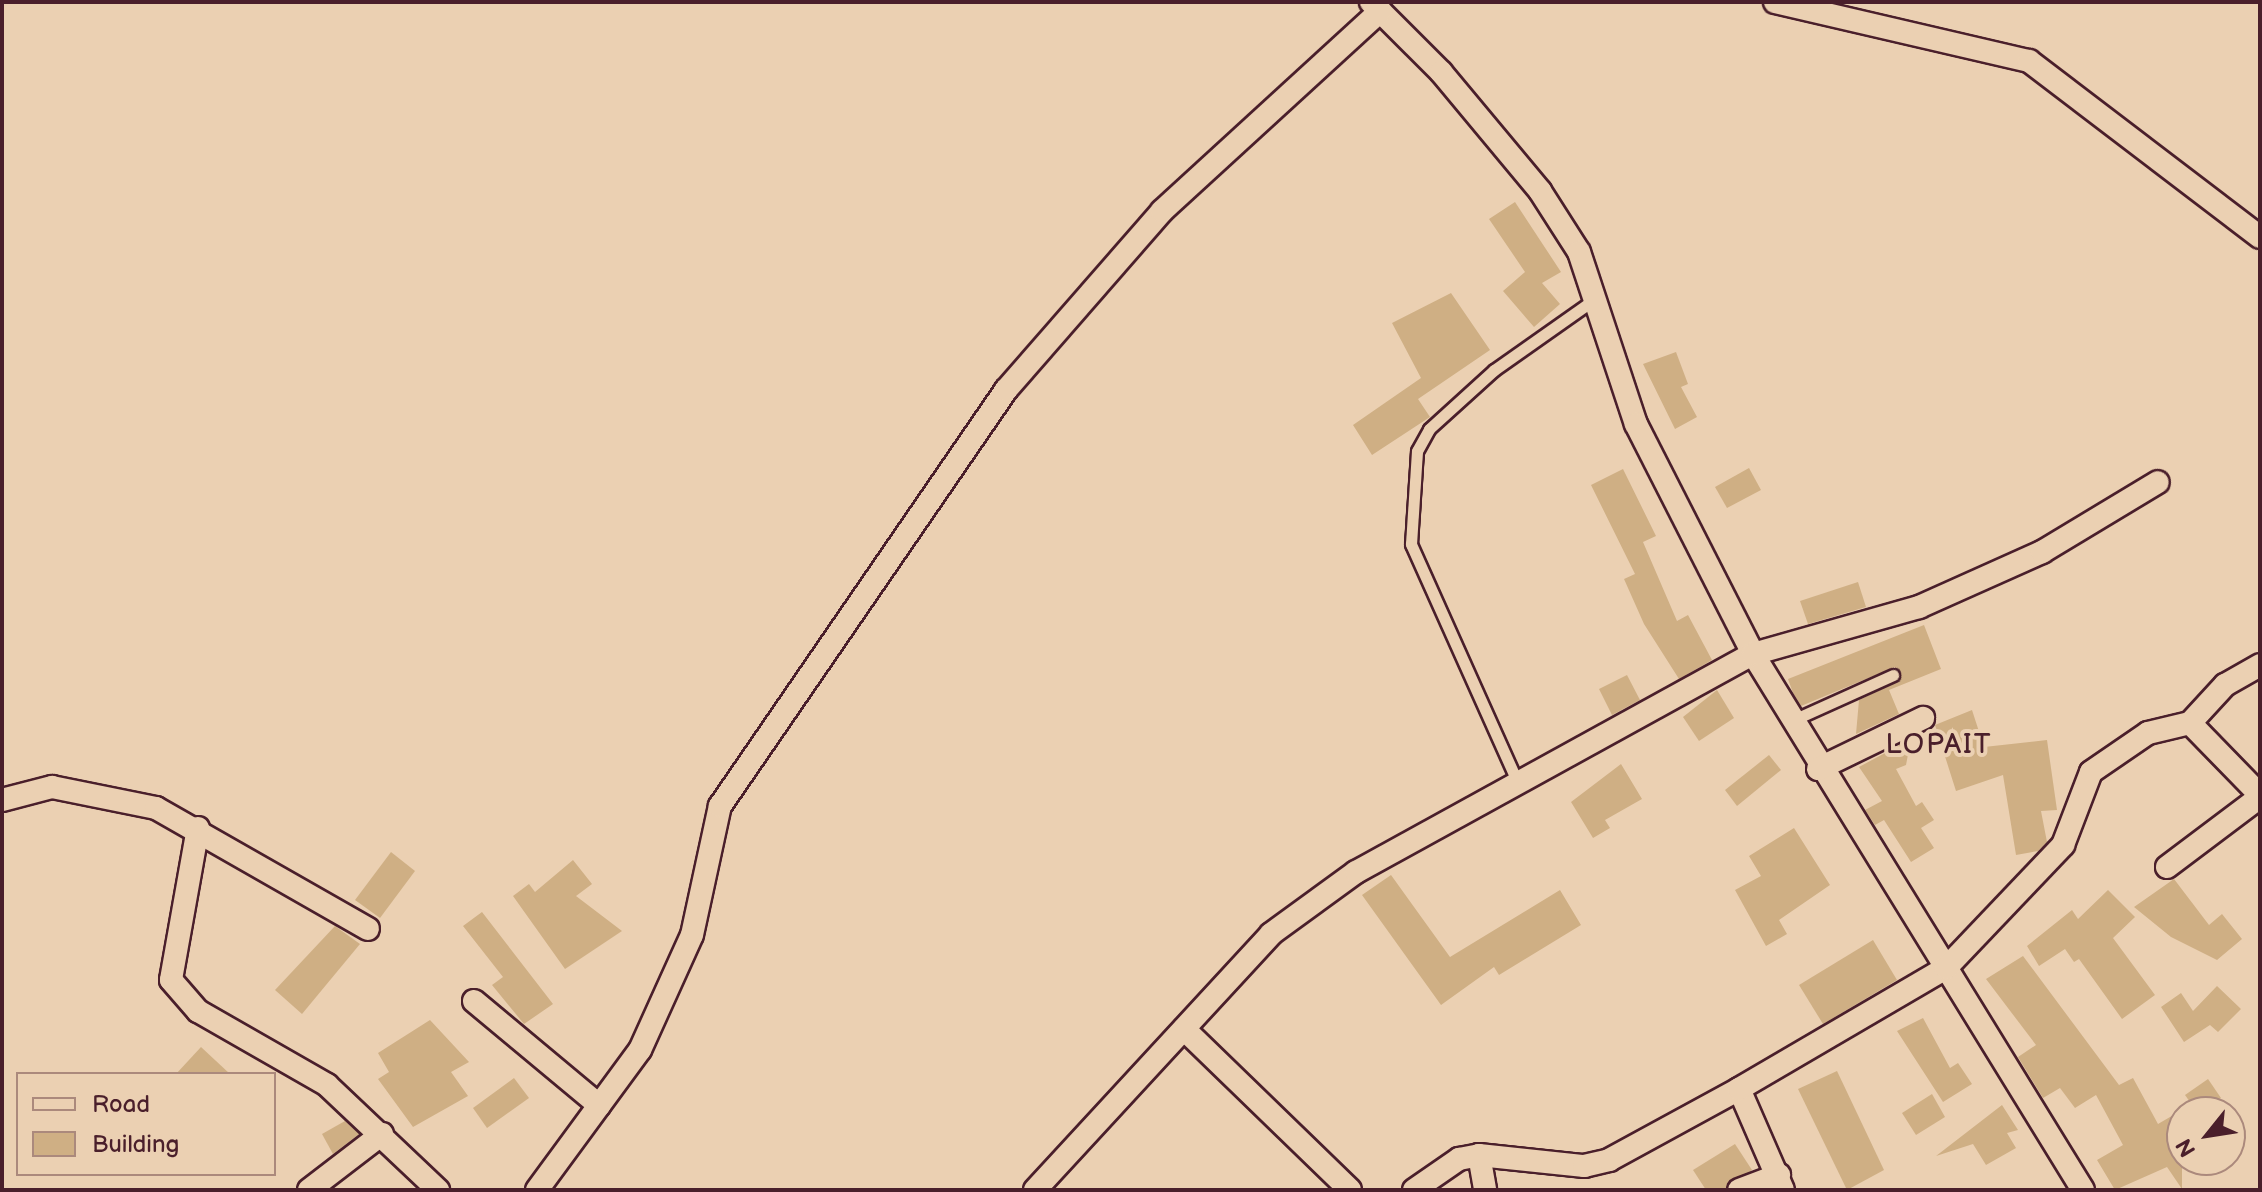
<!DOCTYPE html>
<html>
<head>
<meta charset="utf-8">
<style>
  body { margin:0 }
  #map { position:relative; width:2262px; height:1192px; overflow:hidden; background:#ebd0b2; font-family:"Balsamiq Sans",sans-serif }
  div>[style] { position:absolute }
  .building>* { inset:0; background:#cfaf84 }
  .roads { filter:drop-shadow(2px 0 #4a1f2b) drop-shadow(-2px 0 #4a1f2b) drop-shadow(0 2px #4a1f2b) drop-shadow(0 -2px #4a1f2b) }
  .lane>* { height:11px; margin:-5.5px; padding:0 5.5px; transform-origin:5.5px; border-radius:5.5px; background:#ebd0b2 }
  .street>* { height:22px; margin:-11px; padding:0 11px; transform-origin:11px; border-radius:11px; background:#ebd0b2 }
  span { translate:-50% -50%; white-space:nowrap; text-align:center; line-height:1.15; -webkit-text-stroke:8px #ebd0b2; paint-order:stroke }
  .quarter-label { font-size:28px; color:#4a1f2b; letter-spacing:2px }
  .frame { position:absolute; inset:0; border:4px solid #4a1f2b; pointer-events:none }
  .legend { position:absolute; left:16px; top:1072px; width:260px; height:104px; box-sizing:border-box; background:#ebd0b2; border:2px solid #ab897c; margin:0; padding:10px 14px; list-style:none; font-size:24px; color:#4a1f2b }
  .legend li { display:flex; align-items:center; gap:16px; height:40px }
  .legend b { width:40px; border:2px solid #ab897c }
  .north { position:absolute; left:2166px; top:1096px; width:80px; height:80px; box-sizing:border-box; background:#ebd0b2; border:2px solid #ab897c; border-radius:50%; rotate:240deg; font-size:22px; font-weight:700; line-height:32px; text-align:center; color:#4a1f2b }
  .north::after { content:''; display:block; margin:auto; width:28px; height:36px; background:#4a1f2b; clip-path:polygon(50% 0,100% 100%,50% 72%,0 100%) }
</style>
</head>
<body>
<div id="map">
  <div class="building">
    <i style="clip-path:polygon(1515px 202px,1561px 272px,1542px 283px,1560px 304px,1534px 327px,1503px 291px,1525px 272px,1489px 219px)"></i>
    <i style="clip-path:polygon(1451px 293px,1490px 350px,1418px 399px,1430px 417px,1372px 455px,1353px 425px,1421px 378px,1392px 323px)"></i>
    <i style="clip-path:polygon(1676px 352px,1688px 384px,1681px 387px,1697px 417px,1675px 429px,1643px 364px)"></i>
    <i style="clip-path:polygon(1749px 468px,1761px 490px,1727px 508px,1715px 487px)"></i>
    <i style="clip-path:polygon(1623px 469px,1656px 536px,1643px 542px,1677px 621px,1688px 615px,1712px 660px,1679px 679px,1644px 624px,1624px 579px,1635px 574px,1591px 485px)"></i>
    <i style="clip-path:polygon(1858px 582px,1866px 607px,1808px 624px,1800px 601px)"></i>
    <i style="clip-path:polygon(1924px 625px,1941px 669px,1889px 690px,1899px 714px,1856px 734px,1859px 700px,1899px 681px,1895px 667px,1801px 706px,1793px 693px,1788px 679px)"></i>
    <i style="clip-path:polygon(1627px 675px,1640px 700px,1612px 715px,1599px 689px)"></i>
    <i style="clip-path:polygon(1717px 690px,1734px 718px,1699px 741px,1683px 717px)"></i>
    <i style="clip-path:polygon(1972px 710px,1984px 747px,2047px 740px,2057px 810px,2041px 811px,2047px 842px,2038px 851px,2016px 855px,2003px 775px,1956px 791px,1935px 725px)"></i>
    <i style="clip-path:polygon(1911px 739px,1906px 765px,1896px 769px,1916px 806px,1922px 802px,1934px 820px,1921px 828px,1934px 848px,1911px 862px,1884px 820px,1875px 825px,1865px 810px,1882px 801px,1859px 767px)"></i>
    <i style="clip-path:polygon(1769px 755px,1781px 770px,1737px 806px,1725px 790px)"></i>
    <i style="clip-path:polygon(1621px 764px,1642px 799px,1605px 820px,1610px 828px,1593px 838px,1571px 802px)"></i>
    <i style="clip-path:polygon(1794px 828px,1830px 885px,1779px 920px,1787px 934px,1766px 946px,1735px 890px,1761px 876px,1749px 856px)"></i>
    <i style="clip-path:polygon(391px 852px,415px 871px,380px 918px,355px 900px)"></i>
    <i style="clip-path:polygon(573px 860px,592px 884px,576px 896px,622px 931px,565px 969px,513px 896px,529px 884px,535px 892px)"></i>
    <i style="clip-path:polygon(1391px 875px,1450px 957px,1560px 890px,1581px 925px,1499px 975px,1494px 967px,1441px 1005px,1362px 895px)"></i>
    <i style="clip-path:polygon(2174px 879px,2209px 925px,2222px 914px,2242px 939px,2217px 960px,2171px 937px,2134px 907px)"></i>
    <i style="clip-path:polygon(2108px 890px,2135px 917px,2113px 938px,2155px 995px,2122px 1019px,2079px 959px,2074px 962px,2065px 949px,2039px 966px,2027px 946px,2072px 910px,2078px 919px)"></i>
    <i style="clip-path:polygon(482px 912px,553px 1004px,524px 1024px,492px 985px,503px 977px,463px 926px)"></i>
    <i style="clip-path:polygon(335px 926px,360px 944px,302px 1014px,275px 990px)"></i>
    <i style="clip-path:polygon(1873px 940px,1897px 980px,1823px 1024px,1799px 985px)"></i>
    <i style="clip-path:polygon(2023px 956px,2119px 1085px,2133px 1078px,2158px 1124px,2182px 1110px,2182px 1189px,2167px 1167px,2115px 1190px,2097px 1160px,2123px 1145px,2096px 1095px,2075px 1108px,2060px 1088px,2043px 1098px,2018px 1057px,2036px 1045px,1986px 979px)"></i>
    <i style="clip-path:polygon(2217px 986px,2241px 1009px,2218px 1032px,2210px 1025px,2184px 1042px,2161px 1007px,2181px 993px,2193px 1011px)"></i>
    <i style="clip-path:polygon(1923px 1018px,1950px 1068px,1958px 1063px,1972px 1084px,1943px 1102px,1897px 1031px)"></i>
    <i style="clip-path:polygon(430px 1020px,469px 1062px,451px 1072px,468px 1096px,413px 1127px,378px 1079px,389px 1072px,378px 1053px)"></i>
    <i style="clip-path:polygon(201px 1047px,230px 1074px,176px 1074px)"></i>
    <i style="clip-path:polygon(1837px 1071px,1884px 1170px,1847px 1190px,1798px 1089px)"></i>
    <i style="clip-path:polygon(514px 1078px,529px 1098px,487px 1128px,473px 1108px)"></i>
    <i style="clip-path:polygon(2208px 1079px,2221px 1098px,2197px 1112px,2185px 1095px)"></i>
    <i style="clip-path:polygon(1932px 1094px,1945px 1117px,1916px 1135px,1902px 1113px)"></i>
    <i style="clip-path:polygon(2002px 1105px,2018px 1130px,2007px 1133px,2016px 1148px,1986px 1165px,1973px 1144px,1936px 1156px)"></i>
    <i style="clip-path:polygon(345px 1121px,359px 1134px,333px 1154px,322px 1134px)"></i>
    <i style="clip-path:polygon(1735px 1144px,1752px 1170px,1725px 1190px,1706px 1190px,1693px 1170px)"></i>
  </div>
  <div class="roads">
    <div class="lane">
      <i style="left:1791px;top:721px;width:112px;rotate:-24.3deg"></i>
      <i style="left:1517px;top:781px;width:260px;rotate:-114.1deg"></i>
      <i style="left:1411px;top:544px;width:93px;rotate:-86.3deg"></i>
      <i style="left:1417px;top:451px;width:25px;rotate:-61deg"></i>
      <i style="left:1429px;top:429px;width:88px;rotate:-42.2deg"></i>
      <i style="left:1494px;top:370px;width:123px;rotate:-35.1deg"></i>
    </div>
    <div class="street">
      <i style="left:1371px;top:2px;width:99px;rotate:45deg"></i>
      <i style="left:1441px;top:72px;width:155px;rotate:50.2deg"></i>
      <i style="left:1540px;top:191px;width:72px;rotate:57.4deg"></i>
      <i style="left:1579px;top:252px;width:181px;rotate:71.7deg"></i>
      <i style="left:1636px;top:424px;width:258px;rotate:63deg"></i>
      <i style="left:1753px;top:654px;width:629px;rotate:58.38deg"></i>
      <i style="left:1775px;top:2px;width:261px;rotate:13.1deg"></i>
      <i style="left:2029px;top:61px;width:290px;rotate:37.3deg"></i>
      <i style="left:2190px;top:723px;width:52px;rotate:-47.4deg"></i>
      <i style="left:2225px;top:685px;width:40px;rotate:-29.7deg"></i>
      <i style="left:1818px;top:769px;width:117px;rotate:-25.9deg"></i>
      <i style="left:2px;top:800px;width:52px;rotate:-14.6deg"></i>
      <i style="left:52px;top:787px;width:106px;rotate:11.4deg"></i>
      <i style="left:156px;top:808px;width:244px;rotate:29.7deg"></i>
      <i style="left:198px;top:828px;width:154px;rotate:100.1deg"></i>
      <i style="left:171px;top:980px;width:41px;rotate:48.9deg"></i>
      <i style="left:198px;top:1011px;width:149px;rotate:29.8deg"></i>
      <i style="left:327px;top:1085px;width:153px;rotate:43.4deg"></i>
      <i style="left:2167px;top:867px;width:116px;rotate:-37deg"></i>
      <i style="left:474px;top:1001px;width:163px;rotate:39.8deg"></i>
      <i style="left:1184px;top:1029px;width:231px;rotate:44.1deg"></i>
      <i style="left:1479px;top:1155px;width:36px;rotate:80deg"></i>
      <i style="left:309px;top:1190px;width:92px;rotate:-37.5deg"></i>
      <i style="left:537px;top:1190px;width:174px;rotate:-53.7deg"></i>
      <i style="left:640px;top:1050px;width:126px;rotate:-65.7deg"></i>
      <i style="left:692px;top:935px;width:132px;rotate:-77.8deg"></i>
      <i style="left:720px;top:806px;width:505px;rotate:-55.49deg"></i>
      <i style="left:1006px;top:390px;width:237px;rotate:-48.9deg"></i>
      <i style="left:1162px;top:211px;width:296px;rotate:-42.5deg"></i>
      <i style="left:1035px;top:1190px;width:348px;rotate:-47.3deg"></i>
      <i style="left:1271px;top:934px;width:105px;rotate:-36.1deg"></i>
      <i style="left:1356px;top:872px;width:453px;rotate:-28.8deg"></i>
      <i style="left:1753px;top:654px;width:173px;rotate:-15.8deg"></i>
      <i style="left:1919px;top:607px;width:135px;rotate:-24.1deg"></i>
      <i style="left:2042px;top:552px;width:135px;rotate:-31.1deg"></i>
      <i style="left:1414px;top:1190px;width:55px;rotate:-34.6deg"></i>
      <i style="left:1459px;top:1159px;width:20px;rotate:-11deg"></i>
      <i style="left:1479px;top:1155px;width:106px;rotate:6deg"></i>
      <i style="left:1584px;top:1166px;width:26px;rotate:-13deg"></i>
      <i style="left:1609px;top:1160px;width:148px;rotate:-28.6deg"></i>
      <i style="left:1739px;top:1190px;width:43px;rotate:-20.6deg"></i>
      <i style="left:1783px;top:1190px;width:110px;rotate:-113.5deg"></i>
      <i style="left:1739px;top:1089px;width:240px;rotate:-30.3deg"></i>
      <i style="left:1946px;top:968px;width:170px;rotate:-46.4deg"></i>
      <i style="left:2063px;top:845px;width:78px;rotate:-69deg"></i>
      <i style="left:2091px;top:772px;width:69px;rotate:-34.4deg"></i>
      <i style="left:2148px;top:733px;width:43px;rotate:-13.4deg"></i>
      <i style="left:2190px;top:723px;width:100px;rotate:45.8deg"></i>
    </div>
  </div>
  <div class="quarter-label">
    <span style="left:1939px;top:745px">LOPAIT</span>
  </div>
  <div class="frame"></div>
  <ul class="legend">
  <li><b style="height:10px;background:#ebd0b2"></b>Road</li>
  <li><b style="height:22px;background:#cfaf84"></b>Building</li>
  </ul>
  <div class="north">N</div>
</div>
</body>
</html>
